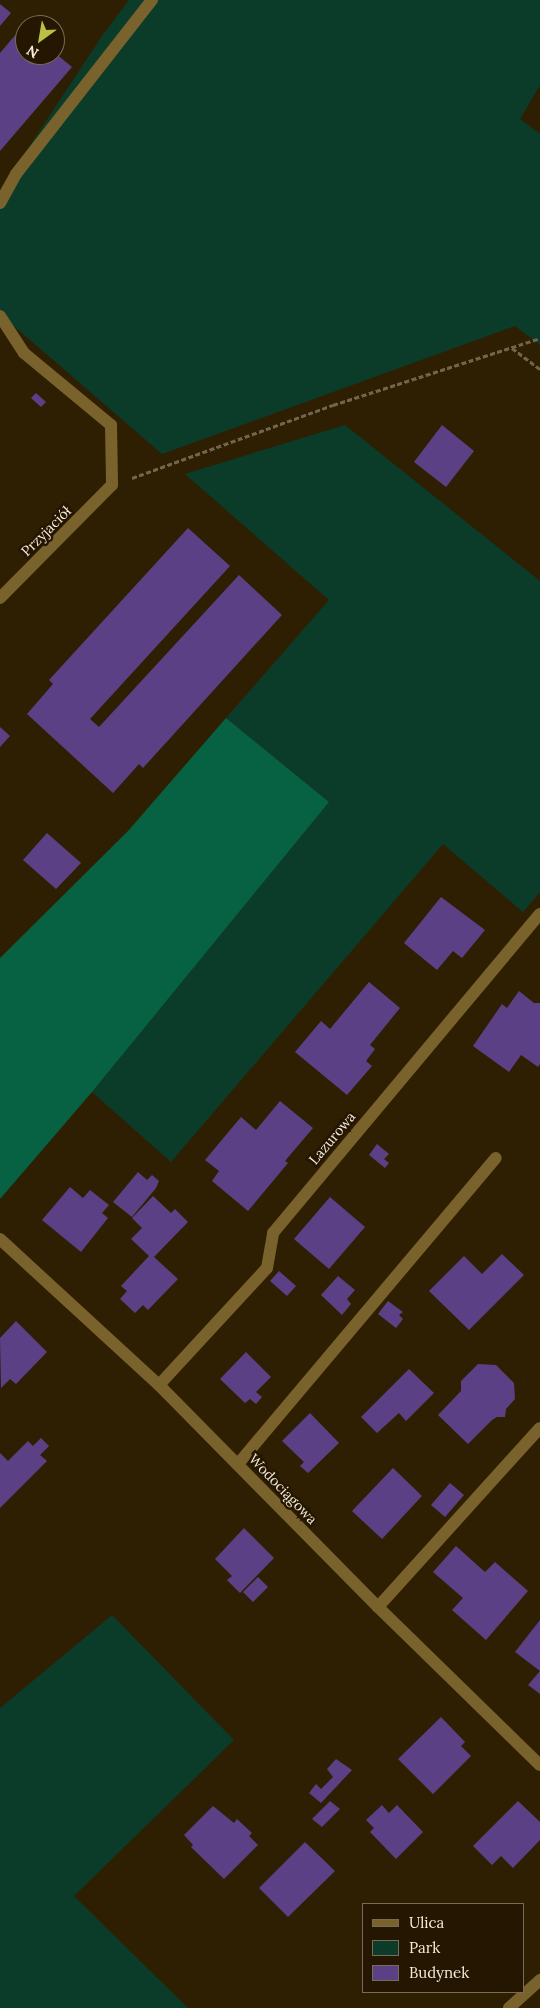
<!DOCTYPE html>
<html>
<head>
<meta charset="utf-8">
<style>
  body { margin:0 }
  #map { position:relative; width:540px; height:2008px; overflow:hidden; background:#2e1f02; font-family:Lora,serif }
  div>[style] { position:absolute }
  .green>* { inset:0; background:#0b3c2a }
  .forest>* { inset:0; background:#076244 }
  .building>* { inset:0; background:#5c4086 }
  .path>* { height:3px; margin-top:-1.5px; transform-origin:0; background:repeating-linear-gradient(90deg,#72654c 0 5px,transparent 0 7.5px) }
  .service>* { height:12px; margin:-6px; padding:0 6px; transform-origin:6px; border-radius:6px; background:#7a622c }
  .minor>* { height:12px; margin:-6px; padding:0 6px; transform-origin:6px; border-radius:6px; background:#7a622c }
  span { translate:-50% -50%; white-space:nowrap; text-align:center; line-height:1.15; -webkit-text-stroke:5px #241600; paint-order:stroke }
  .street-label { font-size:14px; color:#f6ecdb }
  .legend { position:absolute; left:362px; top:1903px; width:162px; height:90px; box-sizing:border-box; background:#241600; border:1px solid #786c58; margin:0; padding:6px 9px; list-style:none; font-size:15px; color:#f6ecdb }
  .legend li { display:flex; align-items:center; gap:10px; height:25px }
  .legend b { width:25px; border:1px solid #786c58 }
  .north { position:absolute; left:15px; top:15px; width:50px; height:50px; box-sizing:border-box; background:#241600; border:1px solid #786c58; border-radius:50%; rotate:212deg; font-size:14px; font-weight:700; line-height:20px; text-align:center; color:#f6ecdb }
  .north::after { content:''; display:block; margin:auto; width:18px; height:22px; background:#bac045; clip-path:polygon(50% 0,100% 100%,50% 72%,0 100%) }
</style>
</head>
<body>
<div id="map">
  <div class="green">
    <i style="clip-path:polygon(129px 0,540px 0,540px 85px,520px 119px,540px 134px,540px 345px,515px 326px,162px 454px,0 314px,0 191px,102px 36px)"></i>
    <i style="clip-path:polygon(345px 425px,540px 581px,540px 892px,523px 912px,443px 844px,171px 1162px,92px 1092px,329px 802px,226px 718px,329px 600px,185px 474px)"></i>
    <i style="clip-path:polygon(112px 1615px,234px 1740px,74px 1896px,188px 2008px,0 2008px,0 1708px)"></i>
  </div>
  <div class="forest">
    <i style="clip-path:polygon(226px 718px,329px 802px,92px 1092px,0 1199px,0 958px,128px 831px)"></i>
  </div>
  <div class="building">
    <i style="clip-path:polygon(0 4px,11px 13px,0 26px)"></i>
    <i style="clip-path:polygon(23px 26px,25px 27px,25px 55px,55px 55px,55px 53px,72px 67px,0 151px,0 53px)"></i>
    <i style="clip-path:polygon(36px 393px,46px 402px,41px 407px,31px 398px)"></i>
    <i style="clip-path:polygon(442px 425px,474px 451px,446px 487px,414px 462px)"></i>
    <i style="clip-path:polygon(188px 528px,230px 566px,90px 719px,99px 727px,239px 575px,282px 615px,143px 768px,139px 764px,113px 793px,27px 714px,53px 684px,49px 680px)"></i>
    <i style="clip-path:polygon(0 727px,10px 736px,0 747px)"></i>
    <i style="clip-path:polygon(47px 833px,81px 863px,56px 889px,23px 860px)"></i>
    <i style="clip-path:polygon(441px 897px,485px 930px,462px 958px,453px 951px,437px 970px,404px 943px)"></i>
    <i style="clip-path:polygon(369px 982px,400px 1008px,370px 1045px,375px 1049px,366px 1061px,372px 1066px,347px 1095px,295px 1052px,321px 1021px,330px 1029px)"></i>
    <i style="clip-path:polygon(519px 991px,534px 1003px,540px 1003px,540px 1064px,538px 1067px,521px 1055px,509px 1072px,473px 1046px,502px 1004px,507px 1008px)"></i>
    <i style="clip-path:polygon(280px 1101px,313px 1128px,285px 1161px,288px 1163px,248px 1211px,212px 1181px,219px 1171px,205px 1160px,241px 1117px,256px 1130px)"></i>
    <i style="clip-path:polygon(377px 1144px,389px 1154px,384px 1159px,389px 1163px,385px 1168px,369px 1155px)"></i>
    <i style="clip-path:polygon(138px 1172px,147px 1180px,152px 1175px,159px 1181px,156px 1188px,132px 1217px,113px 1202px)"></i>
    <i style="clip-path:polygon(70px 1187px,83px 1198px,90px 1190px,109px 1205px,102px 1213px,108px 1218px,81px 1252px,42px 1220px)"></i>
    <i style="clip-path:polygon(153px 1196px,171px 1213px,175px 1209px,188px 1222px,154px 1257px,178px 1279px,148px 1310px,143px 1305px,135px 1313px,120px 1299px,127px 1291px,121px 1286px,149px 1256px,131px 1239px,142px 1228px,132px 1218px)"></i>
    <i style="clip-path:polygon(330px 1197px,365px 1227px,329px 1269px,294px 1239px)"></i>
    <i style="clip-path:polygon(502px 1254px,524px 1275px,469px 1330px,429px 1291px,464px 1256px,482px 1274px)"></i>
    <i style="clip-path:polygon(279px 1271px,296px 1286px,287px 1296px,270px 1281px)"></i>
    <i style="clip-path:polygon(338px 1276px,355px 1290px,347px 1299px,351px 1304px,342px 1315px,321px 1295px)"></i>
    <i style="clip-path:polygon(388px 1301px,403px 1312px,399px 1315px,403px 1319px,396px 1328px,378px 1314px)"></i>
    <i style="clip-path:polygon(16px 1321px,47px 1352px,16px 1384px,10px 1379px,1px 1388px,0 1338px)"></i>
    <i style="clip-path:polygon(246px 1352px,271px 1377px,256px 1392px,262px 1397px,256px 1404px,250px 1399px,245px 1403px,220px 1379px)"></i>
    <i style="clip-path:polygon(478px 1364px,496px 1365px,514px 1383px,515px 1399px,506px 1409px,505px 1417px,497px 1417px,492px 1420px,468px 1444px,438px 1415px,461px 1391px,461px 1381px)"></i>
    <i style="clip-path:polygon(409px 1369px,434px 1393px,406px 1421px,399px 1413px,377px 1433px,361px 1417px)"></i>
    <i style="clip-path:polygon(310px 1413px,339px 1443px,308px 1473px,300px 1466px,304px 1462px,282px 1441px)"></i>
    <i style="clip-path:polygon(41px 1438px,49px 1446px,40px 1455px,47px 1461px,0 1508px,0 1453px,8px 1461px,28px 1441px,33px 1446px)"></i>
    <i style="clip-path:polygon(393px 1468px,422px 1496px,382px 1539px,352px 1511px)"></i>
    <i style="clip-path:polygon(450px 1483px,464px 1495px,445px 1517px,431px 1505px)"></i>
    <i style="clip-path:polygon(244px 1528px,274px 1558px,240px 1593px,227px 1580px,232px 1576px,215px 1559px)"></i>
    <i style="clip-path:polygon(456px 1546px,485px 1572px,495px 1562px,528px 1591px,486px 1640px,452px 1610px,463px 1598px,433px 1572px)"></i>
    <i style="clip-path:polygon(258px 1577px,268px 1587px,253px 1602px,243px 1592px)"></i>
    <i style="clip-path:polygon(540px 1620px,540px 1694px,528px 1685px,540px 1671px,515px 1652px)"></i>
    <i style="clip-path:polygon(441px 1717px,465px 1742px,461px 1746px,471px 1756px,433px 1794px,398px 1759px)"></i>
    <i style="clip-path:polygon(336px 1759px,352px 1770px,321px 1803px,309px 1793px,316px 1784px,321px 1789px,333px 1777px,327px 1769px)"></i>
    <i style="clip-path:polygon(330px 1801px,340px 1809px,322px 1827px,312px 1819px)"></i>
    <i style="clip-path:polygon(518px 1801px,540px 1822px,540px 1840px,513px 1868px,501px 1856px,492px 1865px,473px 1846px)"></i>
    <i style="clip-path:polygon(382px 1805px,389px 1813px,397px 1805px,423px 1832px,396px 1859px,370px 1832px,374px 1828px,366px 1820px)"></i>
    <i style="clip-path:polygon(213px 1806px,234px 1823px,237px 1819px,252px 1833px,249px 1836px,258px 1845px,224px 1879px,191px 1847px,193px 1845px,184px 1835px)"></i>
    <i style="clip-path:polygon(305px 1842px,335px 1871px,288px 1917px,259px 1888px)"></i>
  </div>
  <div class="path">
    <i style="left:512px;top:348px;width:35px;rotate:37deg"></i>
    <i style="left:132px;top:478px;width:214px;rotate:-20deg"></i>
    <i style="left:333px;top:405px;width:218px;rotate:-17.9deg"></i>
  </div>
  <div class="service">
    <i style="left:0;top:203px;width:33px;rotate:-61deg"></i>
    <i style="left:16px;top:174px;width:221px;rotate:-52deg"></i>
    <i style="left:0;top:316px;width:44px;rotate:57deg"></i>
    <i style="left:24px;top:353px;width:113px;rotate:39.6deg"></i>
    <i style="left:111px;top:425px;width:60px;rotate:89deg"></i>
    <i style="left:238px;top:1464px;width:400px;rotate:-49.9deg"></i>
    <i style="left:378px;top:1607px;width:241px;rotate:-47.9deg"></i>
    <i style="left:509px;top:2008px;width:42px;rotate:-42.1deg"></i>
  </div>
  <div class="minor">
    <i style="left:0;top:598px;width:159px;rotate:-45.3deg"></i>
    <i style="left:0;top:1239px;width:216px;rotate:42.6deg"></i>
    <i style="left:159px;top:1385px;width:312px;rotate:45.4deg"></i>
    <i style="left:378px;top:1607px;width:226px;rotate:44.3deg"></i>
    <i style="left:159px;top:1385px;width:159px;rotate:-47.3deg"></i>
    <i style="left:267px;top:1268px;width:36px;rotate:-80deg"></i>
    <i style="left:273px;top:1233px;width:416px;rotate:-50.1deg"></i>
  </div>
  <div class="street-label">
    <span style="left:46px;top:531px;rotate:-45deg">Przyjaciół</span>
    <span style="left:332px;top:1138px;rotate:-50deg">Lazurowa</span>
    <span style="left:283px;top:1489px;rotate:46deg">Wodociągowa</span>
  </div>
  <ul class="legend">
  <li><b style="height:6px;background:#7a622c"></b>Ulica</li>
  <li><b style="height:14px;background:#0b3c2a"></b>Park</li>
  <li><b style="height:14px;background:#5c4086"></b>Budynek</li>
  </ul>
  <div class="north">N</div>
</div>
</body>
</html>
